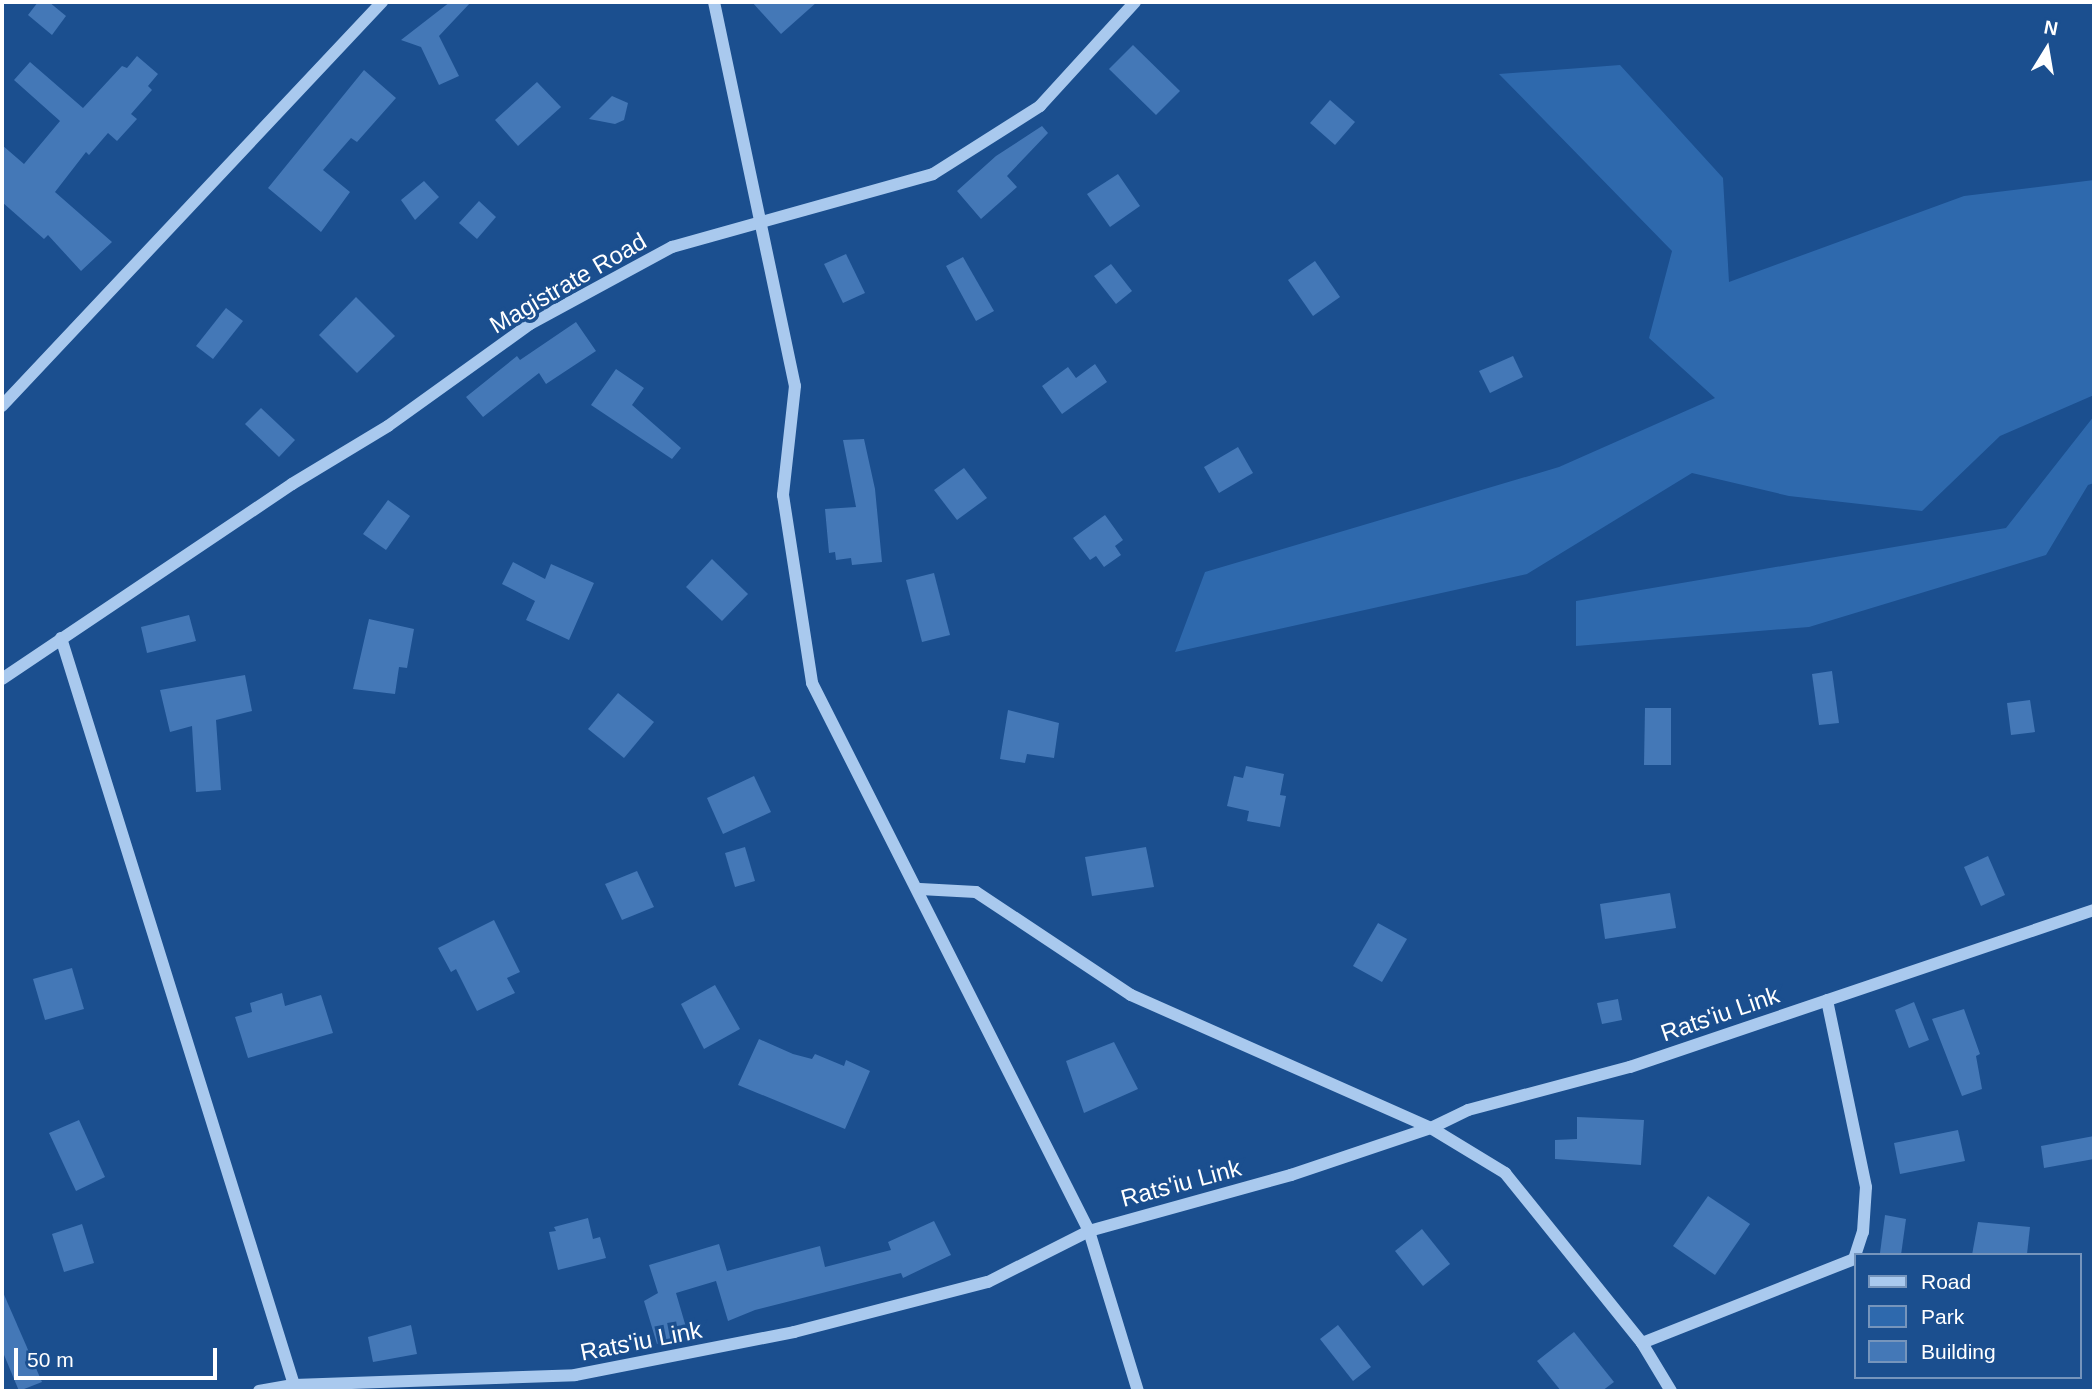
<!DOCTYPE html>
<html>
<head>
<meta charset="utf-8">
<style>
  body { margin:0 }
  #map { position:relative; width:2096px; height:1393px; overflow:hidden; background:#1b4f8f; font-family:Arial,sans-serif }
  div>[style] { position:absolute }
  .green>* { inset:0; background:#2e69ad }
  .building>* { inset:0; background:#4478b7 }
  .minor>* { height:12px; margin:-6px; padding:0 6px; transform-origin:6px; border-radius:6px; background:#a9c9ee }
  span { translate:-50% -50%; white-space:nowrap; text-align:center; line-height:1.15; -webkit-text-stroke:7px #1b4f8f; paint-order:stroke }
  .street-label { font-size:24px; color:#fff }
  .frame { position:absolute; inset:0; border:4px solid #fff; pointer-events:none }
  .legend { position:absolute; left:1854px; top:1253px; width:228px; height:126px; box-sizing:border-box; background:#1b4f8f; border:2px solid #7695bc; margin:0; padding:9px 12px; list-style:none; font-size:21px; color:#fff }
  .legend li { display:flex; align-items:center; gap:14px; height:35px }
  .legend b { width:35px; border:2px solid #7695bc }
  .north { position:absolute; left:2012px; top:14px; width:70px; height:70px; -webkit-text-stroke:5px #1b4f8f; paint-order:stroke; rotate:11deg; font-size:19px; font-weight:700; line-height:28px; text-align:center; color:#fff }
  .north::after { content:''; display:block; margin:auto; width:24px; height:32px; background:#fff; clip-path:polygon(50% 0,100% 100%,50% 72%,0 100%) }
  .scale { position:absolute; left:14px; top:1348px; width:203px; height:32px; box-sizing:border-box; border:4px solid #fff; border-top:0; padding-left:9px; font-size:21px; line-height:24px; white-space:nowrap; color:#fff; -webkit-text-stroke:5px #1b4f8f; paint-order:stroke }
</style>
</head>
<body>
<div id="map">
  <div class="green">
    <i style="clip-path:polygon(1620px 65px,1723px 178px,1729px 282px,1964px 196px,2094px 180px,2094px 395px,2000px 436px,1922px 511px,1789px 496px,1692px 473px,1527px 574px,1175px 652px,1205px 572px,1559px 467px,1715px 398px,1649px 338px,1672px 251px,1499px 74px)"></i>
    <i style="clip-path:polygon(2094px 416px,2094px 483px,2088px 485px,2046px 555px,1809px 627px,1576px 646px,1576px 601px,2006px 528px)"></i>
  </div>
  <div class="building">
    <i style="clip-path:polygon(38px 2px,49px 2px,66px 16px,52px 35px,28px 15px)"></i>
    <i style="clip-path:polygon(450px 2px,471px 2px,439px 36px,459px 76px,439px 85px,421px 47px,401px 40px)"></i>
    <i style="clip-path:polygon(752px 2px,817px 2px,781px 34px)"></i>
    <i style="clip-path:polygon(1133px 45px,1180px 91px,1156px 115px,1109px 69px)"></i>
    <i style="clip-path:polygon(137px 56px,158px 74px,148px 86px,152px 90px,131px 114px,137px 119px,117px 141px,108px 133px,89px 155px,86px 152px,55px 192px,112px 242px,81px 271px,48px 235px,44px 239px,2px 202px,2px 145px,24px 164px,60px 121px,14px 80px,30px 62px,83px 108px,122px 66px,127px 68px)"></i>
    <i style="clip-path:polygon(364px 70px,396px 98px,357px 142px,351px 138px,323px 170px,350px 192px,321px 232px,268px 188px)"></i>
    <i style="clip-path:polygon(537px 82px,561px 107px,518px 146px,495px 120px)"></i>
    <i style="clip-path:polygon(612px 96px,628px 103px,624px 120px,615px 124px,589px 119px)"></i>
    <i style="clip-path:polygon(1330px 100px,1355px 122px,1335px 145px,1310px 123px)"></i>
    <i style="clip-path:polygon(1042px 126px,1048px 133px,1007px 176px,1017px 187px,981px 219px,957px 191px,996px 156px)"></i>
    <i style="clip-path:polygon(1118px 174px,1140px 206px,1110px 227px,1087px 194px)"></i>
    <i style="clip-path:polygon(424px 181px,439px 197px,415px 220px,401px 200px)"></i>
    <i style="clip-path:polygon(479px 201px,496px 217px,477px 239px,459px 223px)"></i>
    <i style="clip-path:polygon(846px 254px,865px 293px,843px 303px,824px 264px)"></i>
    <i style="clip-path:polygon(963px 257px,994px 311px,976px 321px,946px 266px)"></i>
    <i style="clip-path:polygon(1315px 261px,1340px 297px,1313px 316px,1288px 280px)"></i>
    <i style="clip-path:polygon(1111px 264px,1132px 291px,1116px 304px,1094px 276px)"></i>
    <i style="clip-path:polygon(356px 297px,395px 336px,357px 373px,319px 335px)"></i>
    <i style="clip-path:polygon(226px 308px,243px 321px,213px 359px,196px 346px)"></i>
    <i style="clip-path:polygon(576px 322px,596px 351px,546px 384px,539px 373px,483px 417px,466px 397px,517px 356px,520px 360px)"></i>
    <i style="clip-path:polygon(1513px 356px,1523px 377px,1490px 393px,1479px 371px)"></i>
    <i style="clip-path:polygon(1095px 364px,1107px 382px,1062px 414px,1042px 386px,1068px 367px,1076px 378px)"></i>
    <i style="clip-path:polygon(616px 369px,644px 388px,632px 405px,681px 448px,672px 459px,591px 405px)"></i>
    <i style="clip-path:polygon(261px 408px,295px 440px,279px 457px,245px 424px)"></i>
    <i style="clip-path:polygon(864px 439px,875px 489px,882px 562px,852px 565px,851px 558px,836px 560px,835px 552px,829px 553px,825px 509px,856px 507px,843px 440px)"></i>
    <i style="clip-path:polygon(1238px 447px,1253px 473px,1219px 493px,1204px 467px)"></i>
    <i style="clip-path:polygon(964px 468px,987px 498px,957px 520px,934px 490px)"></i>
    <i style="clip-path:polygon(388px 500px,410px 516px,386px 550px,363px 534px)"></i>
    <i style="clip-path:polygon(1105px 515px,1123px 540px,1115px 546px,1121px 555px,1104px 567px,1096px 556px,1090px 560px,1073px 538px)"></i>
    <i style="clip-path:polygon(712px 559px,748px 594px,722px 621px,686px 587px)"></i>
    <i style="clip-path:polygon(513px 562px,545px 579px,551px 564px,594px 583px,569px 640px,526px 620px,535px 601px,502px 584px)"></i>
    <i style="clip-path:polygon(934px 573px,950px 635px,922px 642px,906px 580px)"></i>
    <i style="clip-path:polygon(189px 615px,196px 641px,147px 653px,141px 627px)"></i>
    <i style="clip-path:polygon(369px 619px,414px 629px,407px 668px,399px 667px,395px 694px,353px 689px)"></i>
    <i style="clip-path:polygon(1832px 671px,1839px 723px,1819px 725px,1812px 674px)"></i>
    <i style="clip-path:polygon(245px 675px,252px 711px,216px 720px,221px 790px,196px 792px,192px 726px,170px 732px,160px 690px)"></i>
    <i style="clip-path:polygon(618px 693px,654px 722px,624px 758px,588px 729px)"></i>
    <i style="clip-path:polygon(2030px 700px,2035px 732px,2011px 735px,2007px 703px)"></i>
    <i style="clip-path:polygon(1645px 708px,1671px 708px,1671px 765px,1644px 765px)"></i>
    <i style="clip-path:polygon(1008px 710px,1059px 723px,1054px 758px,1027px 754px,1025px 763px,1000px 759px)"></i>
    <i style="clip-path:polygon(1246px 766px,1284px 774px,1280px 795px,1286px 796px,1280px 827px,1247px 821px,1249px 811px,1227px 806px,1234px 776px,1243px 778px)"></i>
    <i style="clip-path:polygon(754px 776px,771px 812px,723px 834px,707px 798px)"></i>
    <i style="clip-path:polygon(745px 847px,755px 881px,735px 887px,725px 853px)"></i>
    <i style="clip-path:polygon(1146px 847px,1154px 887px,1092px 896px,1085px 857px)"></i>
    <i style="clip-path:polygon(1988px 856px,2005px 895px,1981px 906px,1964px 867px)"></i>
    <i style="clip-path:polygon(637px 871px,654px 907px,622px 920px,605px 884px)"></i>
    <i style="clip-path:polygon(1670px 893px,1676px 928px,1605px 939px,1600px 904px)"></i>
    <i style="clip-path:polygon(494px 920px,520px 972px,507px 978px,515px 993px,477px 1011px,456px 969px,451px 972px,438px 948px)"></i>
    <i style="clip-path:polygon(1378px 923px,1407px 939px,1382px 982px,1353px 966px)"></i>
    <i style="clip-path:polygon(72px 968px,84px 1009px,45px 1020px,33px 979px)"></i>
    <i style="clip-path:polygon(715px 985px,740px 1029px,704px 1049px,681px 1004px)"></i>
    <i style="clip-path:polygon(282px 993px,285px 1006px,321px 995px,333px 1033px,248px 1058px,235px 1017px,252px 1012px,250px 1003px)"></i>
    <i style="clip-path:polygon(1618px 999px,1622px 1020px,1602px 1024px,1597px 1003px)"></i>
    <i style="clip-path:polygon(1914px 1002px,1929px 1040px,1909px 1048px,1895px 1010px)"></i>
    <i style="clip-path:polygon(1964px 1009px,1980px 1054px,1976px 1056px,1982px 1089px,1962px 1096px,1932px 1019px)"></i>
    <i style="clip-path:polygon(759px 1039px,793px 1054px,812px 1059px,815px 1054px,844px 1066px,846px 1060px,870px 1071px,845px 1129px,738px 1085px)"></i>
    <i style="clip-path:polygon(1114px 1042px,1138px 1089px,1084px 1113px,1066px 1061px)"></i>
    <i style="clip-path:polygon(1577px 1117px,1644px 1120px,1641px 1165px,1555px 1159px,1555px 1140px,1577px 1139px)"></i>
    <i style="clip-path:polygon(79px 1120px,105px 1177px,76px 1191px,49px 1133px)"></i>
    <i style="clip-path:polygon(1958px 1130px,1965px 1161px,1900px 1174px,1894px 1143px)"></i>
    <i style="clip-path:polygon(2094px 1136px,2094px 1159px,2044px 1168px,2041px 1146px)"></i>
    <i style="clip-path:polygon(1708px 1196px,1750px 1224px,1715px 1275px,1673px 1246px)"></i>
    <i style="clip-path:polygon(1885px 1215px,1906px 1219px,1901px 1255px,1880px 1253px)"></i>
    <i style="clip-path:polygon(588px 1218px,593px 1239px,600px 1237px,606px 1258px,558px 1270px,549px 1232px,556px 1231px,554px 1227px)"></i>
    <i style="clip-path:polygon(934px 1221px,951px 1255px,903px 1278px,901px 1273px,755px 1310px,728px 1321px,716px 1281px,676px 1293px,688px 1334px,657px 1344px,644px 1301px,658px 1293px,649px 1265px,719px 1244px,727px 1271px,820px 1246px,825px 1267px,891px 1250px,888px 1242px)"></i>
    <i style="clip-path:polygon(1978px 1222px,2030px 1227px,2027px 1254px,1972px 1255px)"></i>
    <i style="clip-path:polygon(82px 1224px,94px 1263px,64px 1272px,52px 1234px)"></i>
    <i style="clip-path:polygon(1422px 1229px,1450px 1264px,1423px 1286px,1395px 1251px)"></i>
    <i style="clip-path:polygon(2px 1290px,42px 1382px,19px 1391px,2px 1350px)"></i>
    <i style="clip-path:polygon(411px 1325px,417px 1354px,373px 1362px,368px 1337px)"></i>
    <i style="clip-path:polygon(1338px 1325px,1371px 1367px,1353px 1381px,1320px 1339px)"></i>
    <i style="clip-path:polygon(1574px 1332px,1614px 1382px,1602px 1391px,1561px 1391px,1537px 1361px)"></i>
  </div>
  <div class="minor">
    <i style="left:714px;top:2px;width:392px;rotate:78.1deg"></i>
    <i style="left:795px;top:386px;width:110px;rotate:96.3deg"></i>
    <i style="left:783px;top:495px;width:190px;rotate:81.2deg"></i>
    <i style="left:812px;top:683px;width:614px;rotate:63.18deg"></i>
    <i style="left:1089px;top:1231px;width:167px;rotate:73deg"></i>
    <i style="left:2px;top:406px;width:555px;rotate:-46.75deg"></i>
    <i style="left:61px;top:638px;width:789px;rotate:72.67deg"></i>
    <i style="left:2px;top:679px;width:349px;rotate:-33.9deg"></i>
    <i style="left:292px;top:484px;width:112px;rotate:-31.1deg"></i>
    <i style="left:388px;top:426px;width:175px;rotate:-35.7deg"></i>
    <i style="left:530px;top:324px;width:162px;rotate:-28.5deg"></i>
    <i style="left:672px;top:247px;width:271px;rotate:-15.6deg"></i>
    <i style="left:933px;top:174px;width:127px;rotate:-32.4deg"></i>
    <i style="left:1040px;top:106px;width:141px;rotate:-47.6deg"></i>
    <i style="left:920px;top:889px;width:56px;rotate:3.1deg"></i>
    <i style="left:976px;top:892px;width:186px;rotate:33.6deg"></i>
    <i style="left:1131px;top:995px;width:328px;rotate:23.9deg"></i>
    <i style="left:1431px;top:1128px;width:87px;rotate:31.3deg"></i>
    <i style="left:1505px;top:1173px;width:218px;rotate:51.1deg"></i>
    <i style="left:1642px;top:1343px;width:56px;rotate:58.9deg"></i>
    <i style="left:1642px;top:1343px;width:228px;rotate:-21.6deg"></i>
    <i style="left:1854px;top:1259px;width:28px;rotate:-72deg"></i>
    <i style="left:1863px;top:1232px;width:45px;rotate:-86.2deg"></i>
    <i style="left:1866px;top:1187px;width:191px;rotate:-101.8deg"></i>
    <i style="left:259px;top:1391px;width:36px;rotate:-10deg"></i>
    <i style="left:294px;top:1385px;width:281px;rotate:-2deg"></i>
    <i style="left:575px;top:1375px;width:223px;rotate:-11.1deg"></i>
    <i style="left:794px;top:1332px;width:200px;rotate:-14.5deg"></i>
    <i style="left:988px;top:1282px;width:113px;rotate:-26.8deg"></i>
    <i style="left:1089px;top:1231px;width:210px;rotate:-15.5deg"></i>
    <i style="left:1291px;top:1175px;width:148px;rotate:-18.6deg"></i>
    <i style="left:1431px;top:1128px;width:41px;rotate:-25.9deg"></i>
    <i style="left:1468px;top:1110px;width:168px;rotate:-14.9deg"></i>
    <i style="left:1630px;top:1067px;width:490px;rotate:-18.7deg"></i>
  </div>
  <div class="street-label">
    <span style="left:568px;top:283px;rotate:-30deg">Magistrate Road</span>
    <span style="left:1720px;top:1014px;rotate:-19deg">Rats'iu Link</span>
    <span style="left:1181px;top:1183px;rotate:-15deg">Rats'iu Link</span>
    <span style="left:641px;top:1341px;rotate:-11deg">Rats'iu Link</span>
  </div>
  <div class="frame"></div>
  <ul class="legend">
  <li><b style="height:9px;background:#a9c9ee"></b>Road</li>
  <li><b style="height:19px;background:#2e69ad"></b>Park</li>
  <li><b style="height:19px;background:#4478b7"></b>Building</li>
  </ul>
  <div class="north">N</div>
  <div class="scale">50 m</div>
</div>
</body>
</html>
